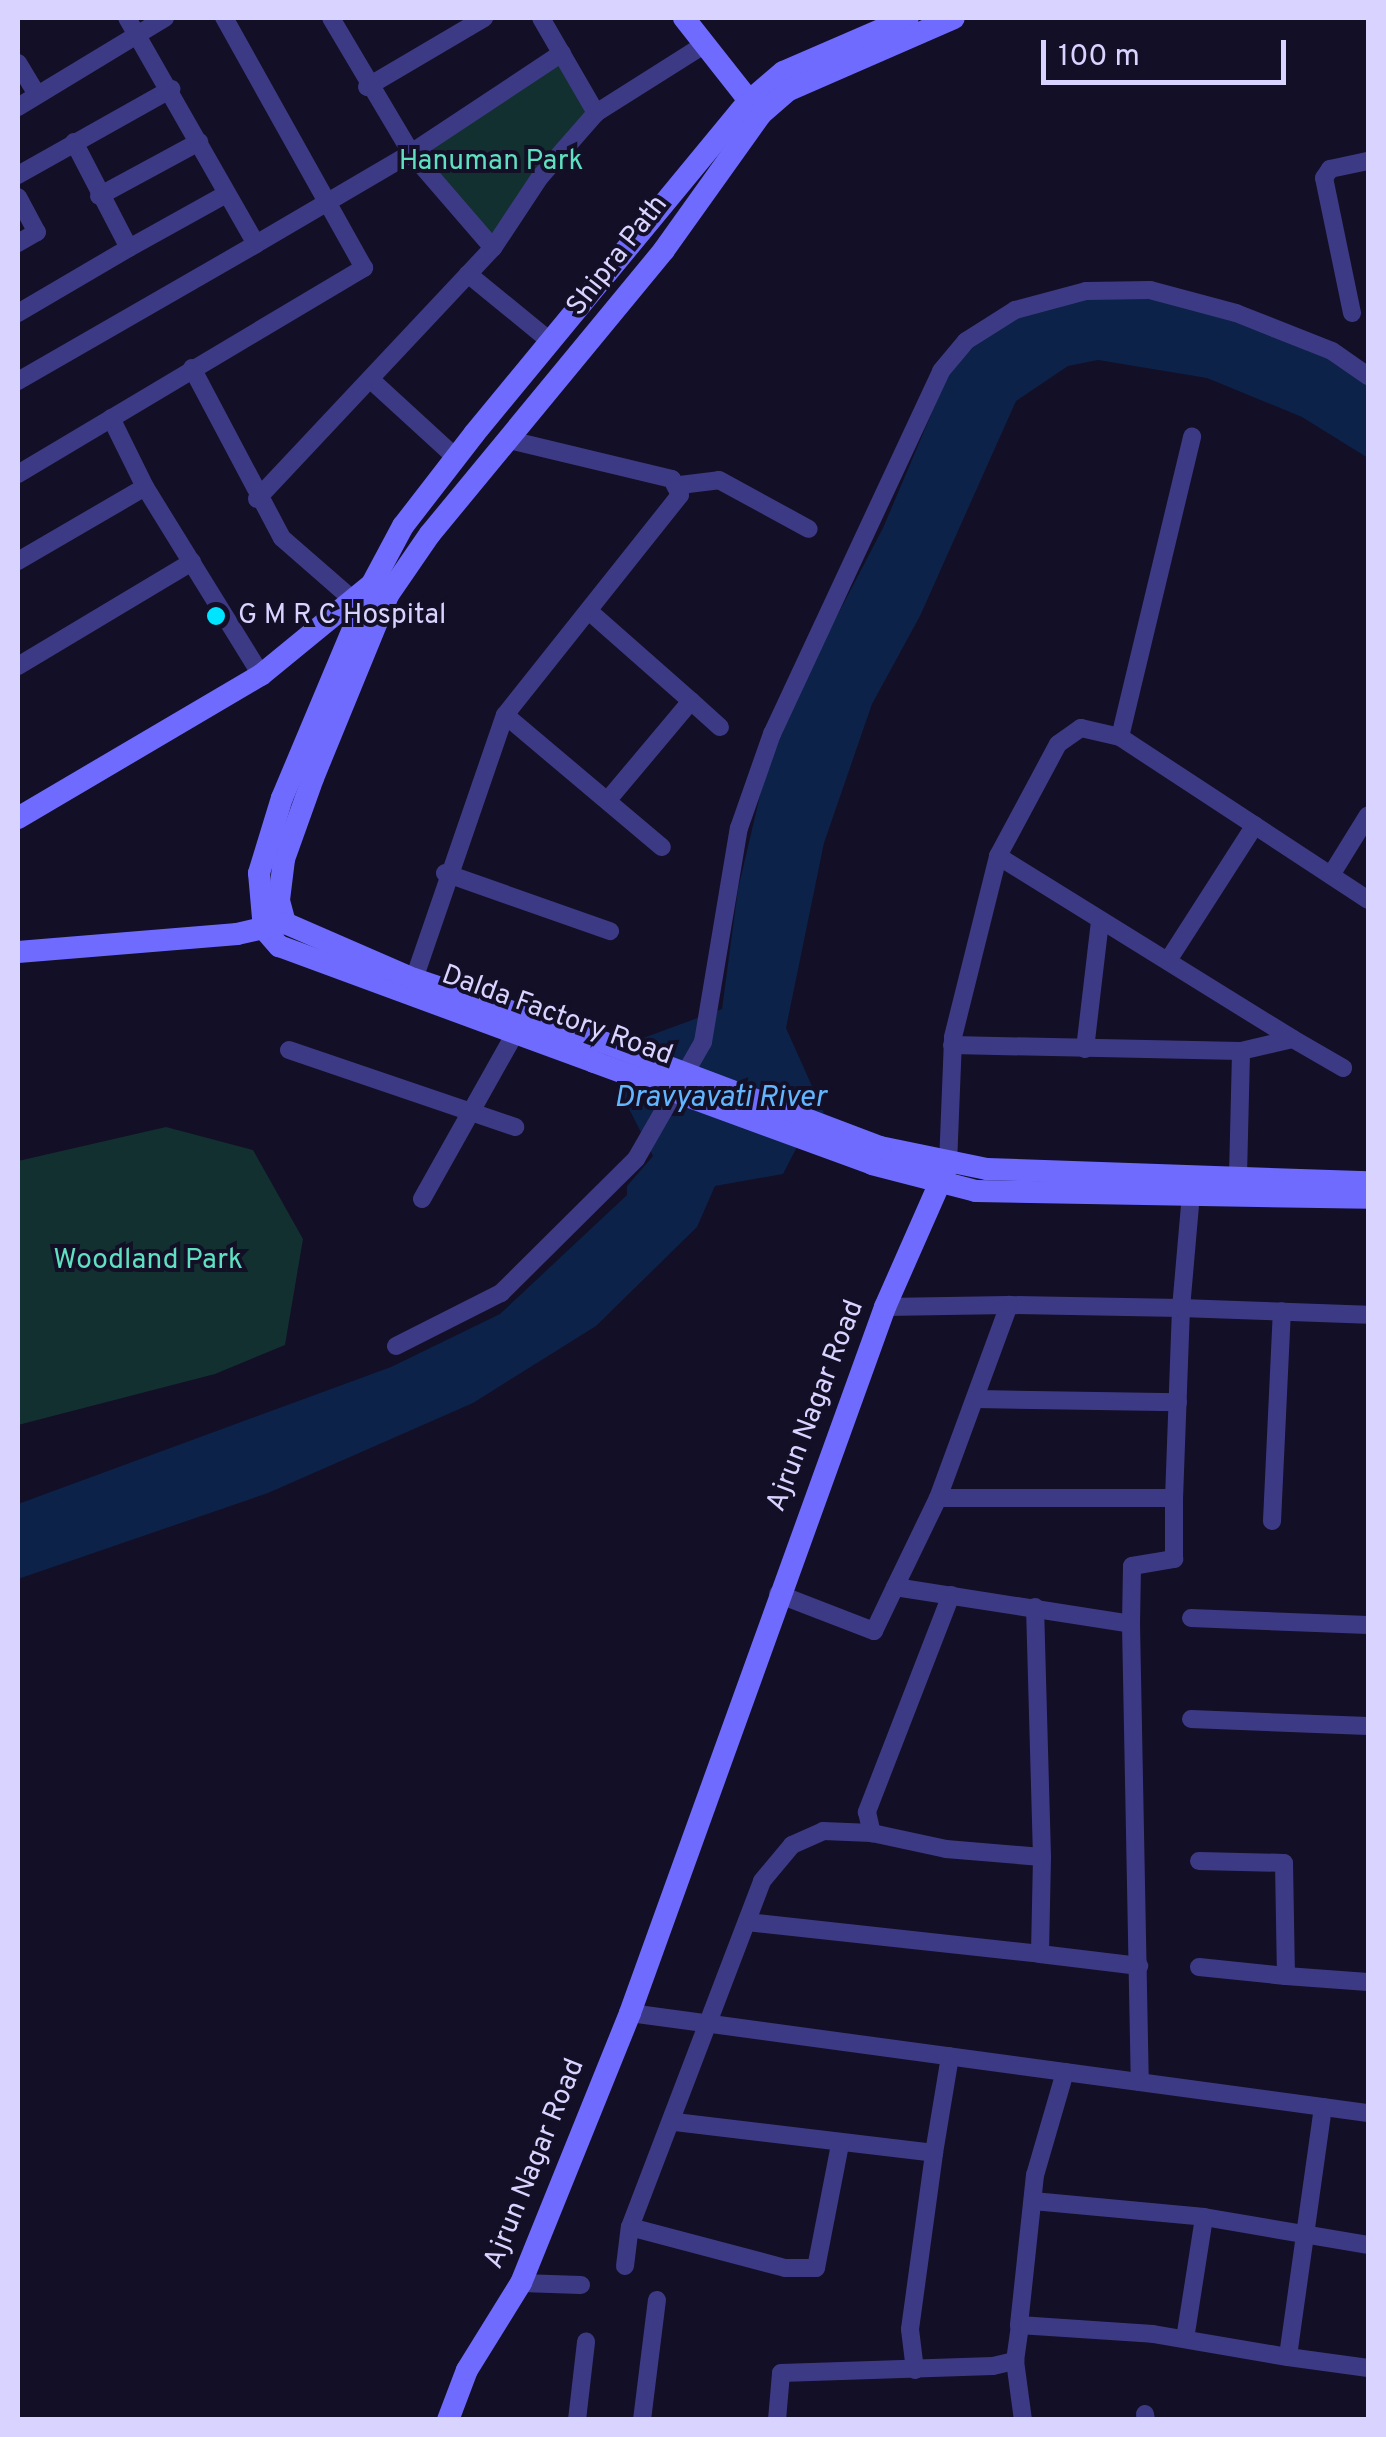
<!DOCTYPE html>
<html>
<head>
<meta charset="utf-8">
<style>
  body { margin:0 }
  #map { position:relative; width:1386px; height:2437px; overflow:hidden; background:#130f26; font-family:Overpass,sans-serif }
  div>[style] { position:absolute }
  .green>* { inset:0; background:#12302f }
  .water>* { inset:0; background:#0c2248 }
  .street>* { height:18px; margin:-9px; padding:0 9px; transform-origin:9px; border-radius:9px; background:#3d3a85 }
  .secondary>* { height:22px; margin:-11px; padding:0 11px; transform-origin:11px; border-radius:11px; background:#6f6bff }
  .secondary-bridge>* { height:22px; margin:-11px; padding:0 11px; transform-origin:11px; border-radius:11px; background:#6f6bff }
  .dots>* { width:28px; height:28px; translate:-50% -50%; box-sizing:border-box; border:5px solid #130f26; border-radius:50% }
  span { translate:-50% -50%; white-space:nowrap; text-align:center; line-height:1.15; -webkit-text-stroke:8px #130f26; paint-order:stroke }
  .park-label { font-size:28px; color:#5fe0c0 }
  .street-label { font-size:28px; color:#d9d4ff }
  .poi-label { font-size:28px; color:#d9d4ff }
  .left { translate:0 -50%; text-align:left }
  .water-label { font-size:30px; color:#62b6ff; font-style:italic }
  .frame { position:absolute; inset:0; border:20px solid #d9d4ff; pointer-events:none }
  .scale { position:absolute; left:1041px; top:40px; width:245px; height:45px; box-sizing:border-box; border:5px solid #d9d4ff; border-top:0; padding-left:12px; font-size:30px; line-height:35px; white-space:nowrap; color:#d9d4ff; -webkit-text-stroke:8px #130f26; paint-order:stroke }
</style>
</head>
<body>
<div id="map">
  <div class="green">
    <i style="clip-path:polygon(562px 53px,596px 113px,493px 248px,411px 153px)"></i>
    <i style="clip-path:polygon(166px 1127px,253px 1150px,303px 1239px,285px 1345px,215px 1374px,18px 1425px,18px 1161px)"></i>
  </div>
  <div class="water">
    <i style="clip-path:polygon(1109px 292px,1253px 315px,1368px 379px,1368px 458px,1302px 417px,1207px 378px,1098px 360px,1068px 366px,1016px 401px,920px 616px,872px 704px,824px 843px,786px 1028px,824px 1113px,813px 1116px,783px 1174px,715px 1186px,697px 1227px,596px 1326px,473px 1403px,268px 1493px,18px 1579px,18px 1504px,391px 1367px,500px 1314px,627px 1195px,627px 1186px,653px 1156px,621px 1093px,635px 1041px,722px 1009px,738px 889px,762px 787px,792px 702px,883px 528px,950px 370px,998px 323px)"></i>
  </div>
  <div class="street">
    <i style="left:331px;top:18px;width:157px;rotate:59.3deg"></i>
    <i style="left:411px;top:153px;width:181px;rotate:-33.5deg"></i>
    <i style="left:541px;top:18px;width:110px;rotate:59.9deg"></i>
    <i style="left:18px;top:63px;width:37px;rotate:59deg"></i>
    <i style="left:367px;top:87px;width:136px;rotate:-30.5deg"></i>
    <i style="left:18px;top:107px;width:172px;rotate:-31.2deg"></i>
    <i style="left:74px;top:142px;width:119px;rotate:62.6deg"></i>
    <i style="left:129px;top:248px;width:111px;rotate:-29.1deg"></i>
    <i style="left:18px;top:175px;width:176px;rotate:-29.3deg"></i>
    <i style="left:99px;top:196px;width:114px;rotate:-28.4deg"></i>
    <i style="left:18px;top:197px;width:40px;rotate:62deg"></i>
    <i style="left:37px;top:232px;width:22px;rotate:150deg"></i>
    <i style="left:256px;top:244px;width:180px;rotate:-30.4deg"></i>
    <i style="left:411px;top:153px;width:125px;rotate:49.2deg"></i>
    <i style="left:468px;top:274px;width:107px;rotate:39.3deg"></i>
    <i style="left:18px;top:313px;width:129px;rotate:-30.4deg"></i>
    <i style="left:1352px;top:313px;width:138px;rotate:-101.7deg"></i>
    <i style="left:1324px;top:178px;width:11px;rotate:-56deg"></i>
    <i style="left:1330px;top:169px;width:39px;rotate:-12deg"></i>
    <i style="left:192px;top:368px;width:192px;rotate:62.1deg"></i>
    <i style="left:282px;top:538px;width:93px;rotate:41.1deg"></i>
    <i style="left:370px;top:379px;width:115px;rotate:42.5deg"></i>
    <i style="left:18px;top:381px;width:275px;rotate:-29.9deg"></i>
    <i style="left:256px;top:244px;width:260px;rotate:-119.7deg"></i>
    <i style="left:111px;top:418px;width:77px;rotate:63.8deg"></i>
    <i style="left:145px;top:487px;width:221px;rotate:58.3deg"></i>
    <i style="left:18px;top:474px;width:403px;rotate:-30.8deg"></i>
    <i style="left:364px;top:268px;width:287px;rotate:-119.2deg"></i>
    <i style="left:680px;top:485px;width:39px;rotate:-7deg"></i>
    <i style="left:719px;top:480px;width:102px;rotate:28.6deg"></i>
    <i style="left:257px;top:499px;width:345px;rotate:-46.8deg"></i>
    <i style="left:493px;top:248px;width:85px;rotate:-56.5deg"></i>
    <i style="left:540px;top:177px;width:85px;rotate:-48.8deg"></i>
    <i style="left:596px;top:113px;width:129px;rotate:-32.3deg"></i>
    <i style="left:18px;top:561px;width:147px;rotate:-30.2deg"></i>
    <i style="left:590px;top:612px;width:135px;rotate:41.4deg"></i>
    <i style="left:691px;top:701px;width:129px;rotate:130deg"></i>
    <i style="left:18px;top:666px;width:203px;rotate:-30.9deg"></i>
    <i style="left:691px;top:701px;width:39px;rotate:42deg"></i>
    <i style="left:505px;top:715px;width:205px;rotate:40.1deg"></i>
    <i style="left:1120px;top:737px;width:309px;rotate:-76.5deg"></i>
    <i style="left:445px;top:873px;width:175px;rotate:19.4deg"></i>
    <i style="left:1331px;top:875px;width:70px;rotate:-58.3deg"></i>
    <i style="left:1169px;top:959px;width:159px;rotate:-57.3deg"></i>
    <i style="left:414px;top:979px;width:279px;rotate:-71deg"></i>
    <i style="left:505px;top:715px;width:281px;rotate:-51.5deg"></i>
    <i style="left:680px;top:495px;width:18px;rotate:-117deg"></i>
    <i style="left:672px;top:479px;width:167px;rotate:-166.5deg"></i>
    <i style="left:1293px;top:1039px;width:58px;rotate:30.1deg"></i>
    <i style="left:952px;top:1045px;width:289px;rotate:1.2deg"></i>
    <i style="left:1241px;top:1051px;width:53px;rotate:-13deg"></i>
    <i style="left:1293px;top:1039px;width:347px;rotate:-148.2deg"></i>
    <i style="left:1085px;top:1049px;width:128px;rotate:-83.3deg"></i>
    <i style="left:289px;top:1050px;width:239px;rotate:18.8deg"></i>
    <i style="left:948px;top:1164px;width:127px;rotate:-87.7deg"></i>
    <i style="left:953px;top:1037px;width:187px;rotate:-76deg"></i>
    <i style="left:998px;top:856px;width:127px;rotate:-61.8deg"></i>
    <i style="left:1058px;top:744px;width:28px;rotate:-35deg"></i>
    <i style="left:1081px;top:728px;width:40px;rotate:13deg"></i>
    <i style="left:1120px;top:737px;width:297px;rotate:33.3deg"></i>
    <i style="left:1238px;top:1176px;width:125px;rotate:-88.6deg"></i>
    <i style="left:1191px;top:1194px;width:114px;rotate:95deg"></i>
    <i style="left:1181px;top:1308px;width:190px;rotate:92.1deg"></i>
    <i style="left:1174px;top:1498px;width:236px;rotate:180deg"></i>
    <i style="left:938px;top:1498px;width:206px;rotate:-69.8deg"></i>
    <i style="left:1009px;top:1305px;width:172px;rotate:1deg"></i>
    <i style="left:1181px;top:1308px;width:187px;rotate:2.1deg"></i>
    <i style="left:422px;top:1199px;width:188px;rotate:-60.7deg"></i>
    <i style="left:885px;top:1307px;width:124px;rotate:-0.9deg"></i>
    <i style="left:396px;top:1346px;width:118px;rotate:-26.8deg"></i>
    <i style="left:501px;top:1293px;width:190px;rotate:-44.8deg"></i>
    <i style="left:636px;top:1159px;width:135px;rotate:-60.2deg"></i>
    <i style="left:703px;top:1042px;width:217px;rotate:-80.5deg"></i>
    <i style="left:739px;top:828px;width:100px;rotate:-70.7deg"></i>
    <i style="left:772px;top:734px;width:400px;rotate:-65deg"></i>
    <i style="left:941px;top:371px;width:39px;rotate:-50deg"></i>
    <i style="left:966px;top:341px;width:58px;rotate:-32.3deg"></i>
    <i style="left:1015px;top:310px;width:73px;rotate:-15deg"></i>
    <i style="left:1086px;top:291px;width:64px;rotate:-0.9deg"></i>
    <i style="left:1150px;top:290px;width:89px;rotate:15deg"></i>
    <i style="left:1236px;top:313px;width:103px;rotate:21.6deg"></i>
    <i style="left:1332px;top:351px;width:44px;rotate:34.8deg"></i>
    <i style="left:976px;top:1399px;width:202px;rotate:0.9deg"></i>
    <i style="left:938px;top:1498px;width:99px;rotate:115.8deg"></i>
    <i style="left:895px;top:1587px;width:239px;rotate:8.9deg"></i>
    <i style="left:1131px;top:1624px;width:58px;rotate:-89deg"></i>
    <i style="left:1132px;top:1566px;width:43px;rotate:-9.5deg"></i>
    <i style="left:1174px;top:1559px;width:61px;rotate:-90deg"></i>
    <i style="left:1272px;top:1521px;width:210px;rotate:-87.3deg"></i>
    <i style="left:778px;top:1594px;width:103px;rotate:21.1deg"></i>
    <i style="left:874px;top:1631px;width:49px;rotate:-64.5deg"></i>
    <i style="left:951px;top:1595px;width:233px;rotate:111.2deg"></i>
    <i style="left:867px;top:1812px;width:22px;rotate:77deg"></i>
    <i style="left:872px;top:1833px;width:76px;rotate:12.2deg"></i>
    <i style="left:946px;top:1849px;width:96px;rotate:4.8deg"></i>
    <i style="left:1042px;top:1857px;width:250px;rotate:-91.6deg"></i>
    <i style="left:1191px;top:1618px;width:177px;rotate:2.3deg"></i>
    <i style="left:1131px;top:1624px;width:458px;rotate:88.9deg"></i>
    <i style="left:1191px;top:1719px;width:177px;rotate:2.3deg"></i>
    <i style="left:1042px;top:1857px;width:97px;rotate:91.2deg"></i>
    <i style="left:1040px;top:1954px;width:100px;rotate:6.9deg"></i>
    <i style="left:1199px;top:1861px;width:85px;rotate:1.3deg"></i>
    <i style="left:1284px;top:1863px;width:113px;rotate:89deg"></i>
    <i style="left:1286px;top:1976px;width:82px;rotate:4.2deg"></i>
    <i style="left:747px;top:1922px;width:295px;rotate:6.2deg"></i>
    <i style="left:1199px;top:1967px;width:87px;rotate:5.9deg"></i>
    <i style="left:630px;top:2013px;width:745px;rotate:7.72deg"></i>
    <i style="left:1065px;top:2072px;width:107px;rotate:106.2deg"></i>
    <i style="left:1035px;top:2175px;width:151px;rotate:96.1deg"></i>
    <i style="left:1019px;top:2325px;width:134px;rotate:3.8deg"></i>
    <i style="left:1153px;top:2334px;width:137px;rotate:9.7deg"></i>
    <i style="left:1323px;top:2107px;width:252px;rotate:98deg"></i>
    <i style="left:1288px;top:2357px;width:81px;rotate:7.8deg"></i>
    <i style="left:675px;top:2122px;width:261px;rotate:6.8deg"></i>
    <i style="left:934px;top:2153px;width:98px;rotate:-80.6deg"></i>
    <i style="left:1033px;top:2201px;width:172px;rotate:5.3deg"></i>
    <i style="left:630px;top:2227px;width:160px;rotate:14.8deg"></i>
    <i style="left:785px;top:2268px;width:31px"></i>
    <i style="left:816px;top:2268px;width:126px;rotate:-79deg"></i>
    <i style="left:625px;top:2266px;width:39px;rotate:-83deg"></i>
    <i style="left:630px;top:2227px;width:370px;rotate:-69.1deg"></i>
    <i style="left:762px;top:1881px;width:47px;rotate:-50.2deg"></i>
    <i style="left:792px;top:1845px;width:34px;rotate:-24deg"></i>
    <i style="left:823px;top:1831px;width:49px;rotate:2.3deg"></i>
    <i style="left:521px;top:2283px;width:60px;rotate:1.9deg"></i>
    <i style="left:1185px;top:2339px;width:123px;rotate:-81.1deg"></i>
    <i style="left:1204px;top:2217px;width:166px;rotate:9.7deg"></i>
    <i style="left:1015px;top:2361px;width:60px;rotate:82.3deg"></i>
    <i style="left:915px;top:2370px;width:41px;rotate:-97deg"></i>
    <i style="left:910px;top:2329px;width:178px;rotate:-82.2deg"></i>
    <i style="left:1145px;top:2414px;width:6px;rotate:81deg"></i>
    <i style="left:577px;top:2420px;width:79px;rotate:-83.4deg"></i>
    <i style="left:642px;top:2420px;width:121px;rotate:-82.9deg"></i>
    <i style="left:777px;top:2420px;width:47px;rotate:-85.1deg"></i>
    <i style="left:781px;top:2373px;width:212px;rotate:-1.9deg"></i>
    <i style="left:993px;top:2366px;width:23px;rotate:-13deg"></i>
    <i style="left:1015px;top:2361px;width:36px;rotate:-82deg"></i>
  </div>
  <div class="secondary">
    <i style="left:684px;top:18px;width:120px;rotate:51.8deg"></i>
    <i style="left:18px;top:818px;width:282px;rotate:-30.5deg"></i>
    <i style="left:261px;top:675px;width:144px;rotate:-39.3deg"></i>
    <i style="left:372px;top:584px;width:66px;rotate:-61.9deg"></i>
    <i style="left:403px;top:526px;width:116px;rotate:-52.3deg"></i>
    <i style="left:474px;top:434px;width:430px;rotate:-50.5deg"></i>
    <i style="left:748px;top:102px;width:46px;rotate:-40.6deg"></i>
    <i style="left:783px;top:72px;width:136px;rotate:-23.4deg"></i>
    <i style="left:285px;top:923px;width:24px;rotate:-105deg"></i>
    <i style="left:279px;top:900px;width:41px;rotate:-83deg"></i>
    <i style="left:284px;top:859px;width:86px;rotate:-70.3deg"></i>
    <i style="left:313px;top:778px;width:198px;rotate:-67.7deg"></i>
    <i style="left:388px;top:595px;width:74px;rotate:-55.5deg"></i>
    <i style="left:430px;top:534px;width:368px;rotate:-50.5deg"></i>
    <i style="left:664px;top:250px;width:167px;rotate:-54.5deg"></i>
    <i style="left:761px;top:114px;width:35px;rotate:-41deg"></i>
    <i style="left:787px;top:91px;width:182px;rotate:-23.6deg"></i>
    <i style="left:264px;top:929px;width:56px;rotate:-95.1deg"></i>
    <i style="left:259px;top:873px;width:78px;rotate:-73deg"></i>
    <i style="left:282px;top:798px;width:232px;rotate:-67.2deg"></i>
    <i style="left:264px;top:929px;width:23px;rotate:49deg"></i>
    <i style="left:279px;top:946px;width:336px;rotate:20.2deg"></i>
    <i style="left:18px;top:952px;width:220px;rotate:-4.7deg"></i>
    <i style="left:237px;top:934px;width:49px;rotate:-12.9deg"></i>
    <i style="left:285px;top:923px;width:141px;rotate:23.5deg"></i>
    <i style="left:414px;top:979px;width:201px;rotate:18.5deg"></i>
    <i style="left:880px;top:1147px;width:109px;rotate:11.6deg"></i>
    <i style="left:987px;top:1169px;width:381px;rotate:2deg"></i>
    <i style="left:872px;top:1164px;width:107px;rotate:14.6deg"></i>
    <i style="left:976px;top:1191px;width:392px;rotate:1deg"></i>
    <i style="left:448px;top:2420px;width:53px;rotate:-69.2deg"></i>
    <i style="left:467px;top:2370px;width:102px;rotate:-58.2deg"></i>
    <i style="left:521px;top:2283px;width:291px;rotate:-68deg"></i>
    <i style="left:630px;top:2013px;width:751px;rotate:-70.14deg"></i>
    <i style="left:885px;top:1307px;width:156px;rotate:-66.2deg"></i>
  </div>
  <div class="secondary-bridge">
    <i style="left:605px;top:1043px;width:294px;rotate:20.7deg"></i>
    <i style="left:594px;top:1062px;width:296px;rotate:20.1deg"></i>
  </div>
  <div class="dots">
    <i style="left:216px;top:616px;background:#00e5ff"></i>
  </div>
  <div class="park-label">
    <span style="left:491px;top:162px">Hanuman Park</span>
    <span style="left:148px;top:1261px">Woodland Park</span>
  </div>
  <div class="street-label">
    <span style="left:618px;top:256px;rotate:-52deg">Shipra Path</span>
    <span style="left:557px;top:1016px;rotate:20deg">Dalda Factory Road</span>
    <span style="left:816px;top:1406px;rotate:-69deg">Ajrun Nagar Road</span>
    <span style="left:535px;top:2164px;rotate:-68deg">Ajrun Nagar Road</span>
  </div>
  <div class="poi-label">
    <span class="left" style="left:238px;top:616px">G M R C Hospital</span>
  </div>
  <div class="water-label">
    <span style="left:720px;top:1099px">Dravyavati River</span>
  </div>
  <div class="frame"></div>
  <div class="scale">100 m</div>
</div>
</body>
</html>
